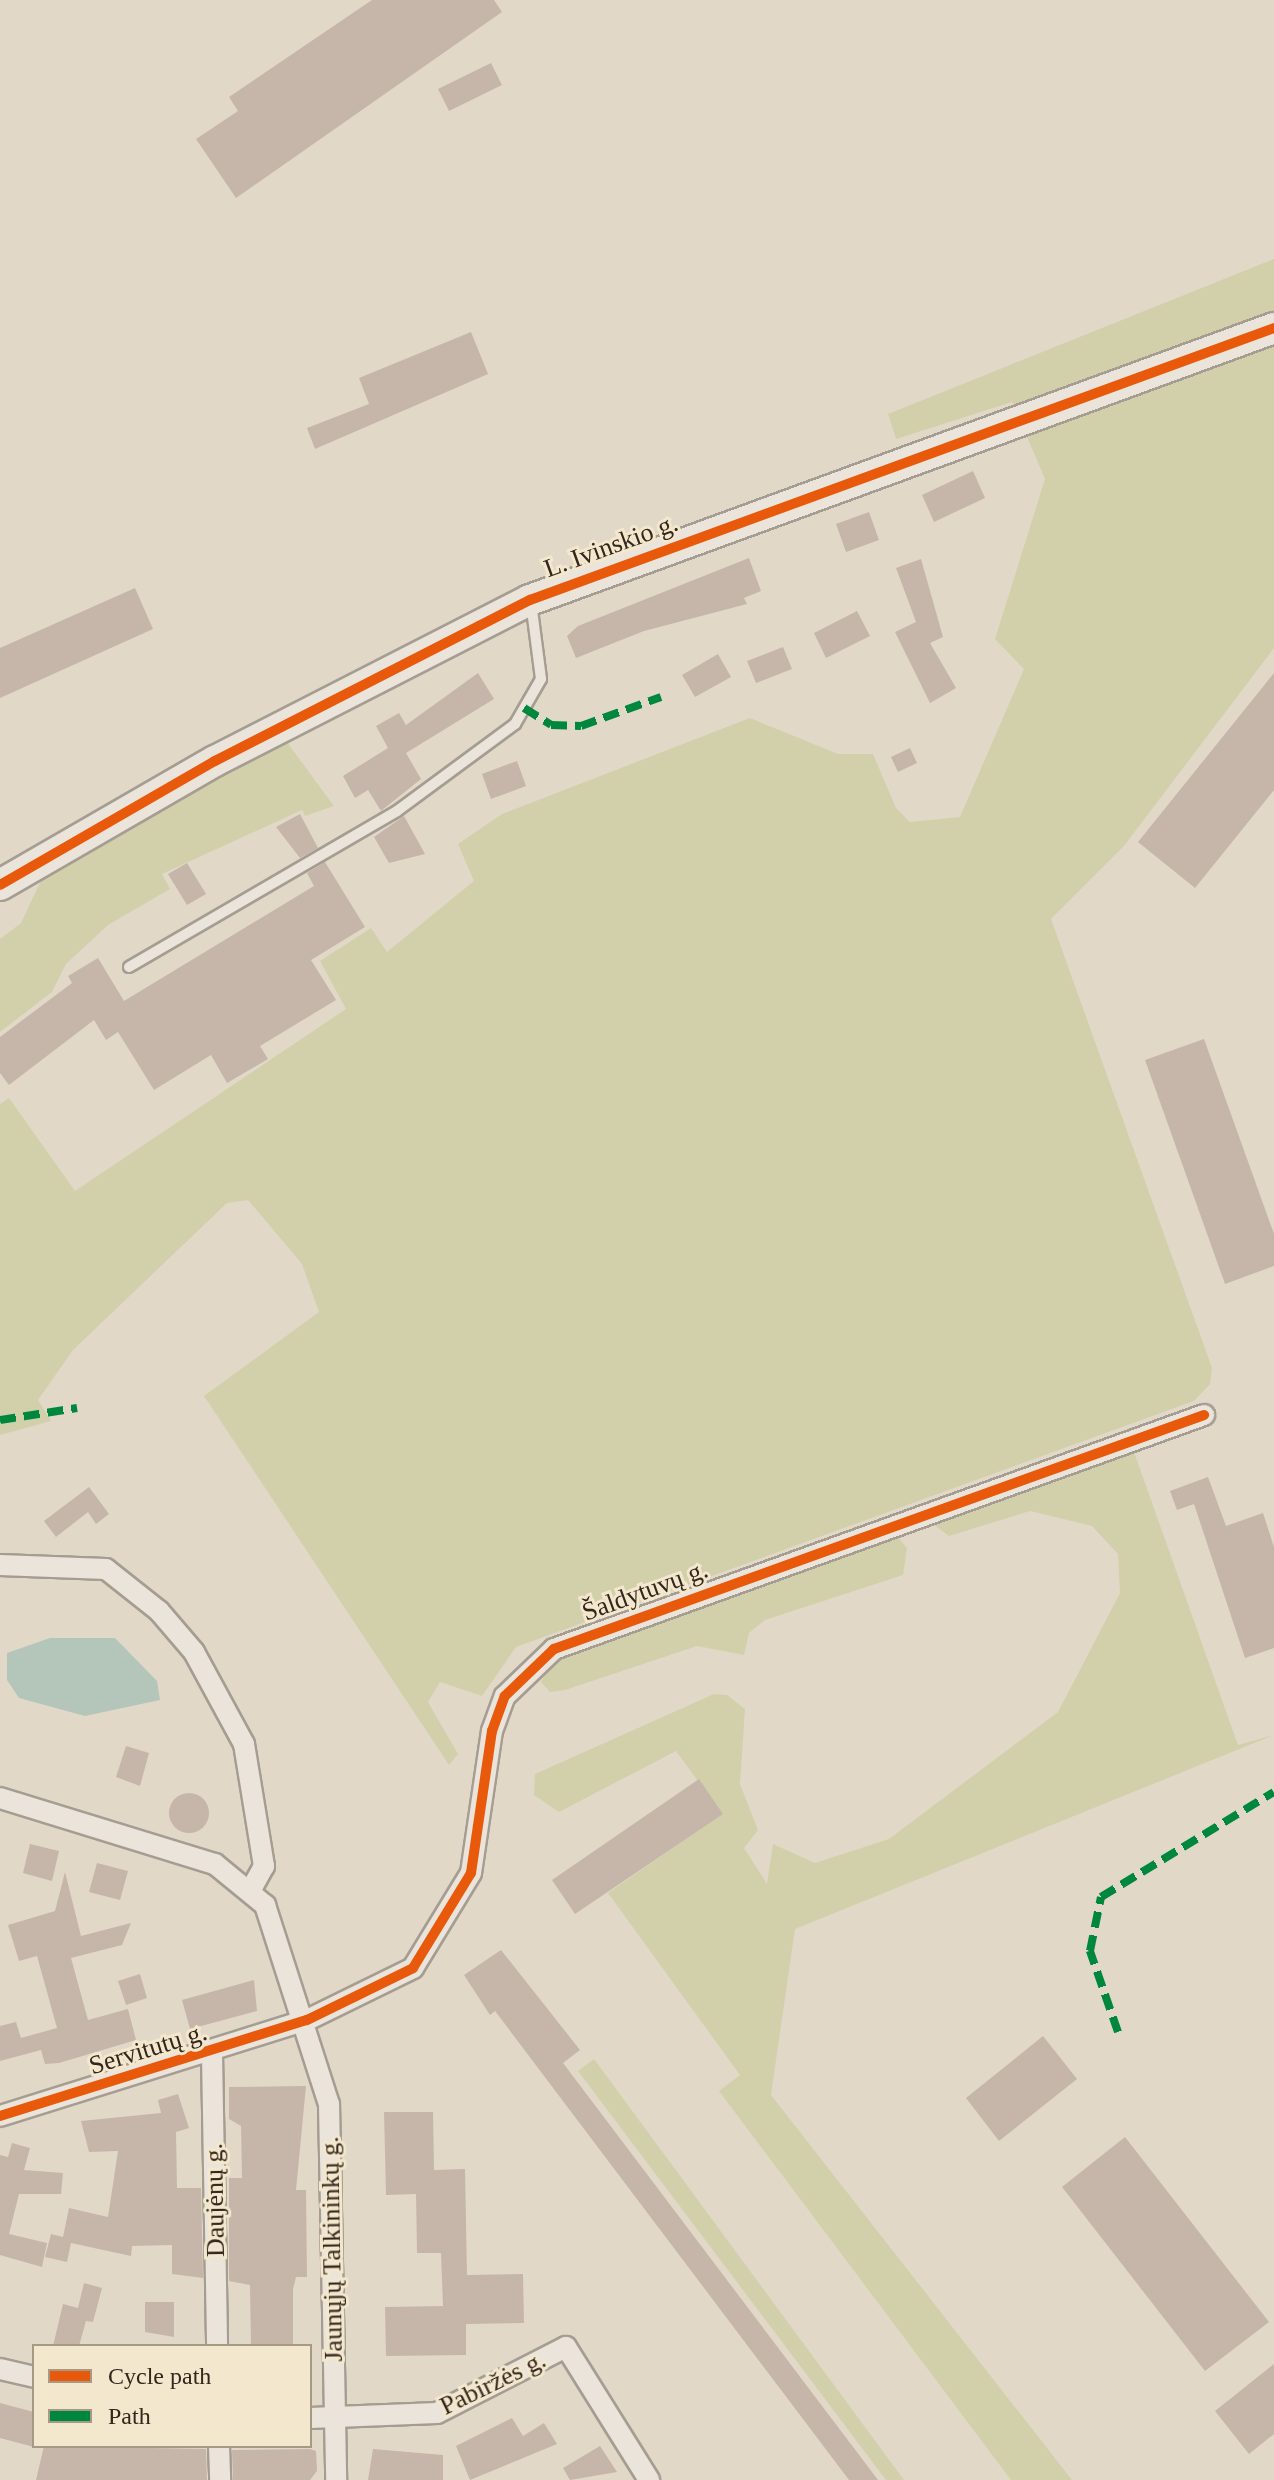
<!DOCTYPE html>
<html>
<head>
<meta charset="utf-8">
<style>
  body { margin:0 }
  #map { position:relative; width:1274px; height:2480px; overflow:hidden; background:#e2d8c8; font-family:"Times New Roman",serif }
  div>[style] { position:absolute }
  .green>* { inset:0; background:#d2d0ab }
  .water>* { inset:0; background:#b4c5ba }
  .building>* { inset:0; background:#c5b6a9 }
  .round { border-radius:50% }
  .roads { filter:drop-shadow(2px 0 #a69d92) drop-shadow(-2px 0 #a69d92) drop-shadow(0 2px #a69d92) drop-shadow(0 -2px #a69d92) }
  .lane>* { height:10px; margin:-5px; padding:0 5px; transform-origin:5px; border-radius:5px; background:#eae4da }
  .street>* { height:20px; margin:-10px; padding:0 10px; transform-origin:10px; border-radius:10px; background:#eae4da }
  .secondary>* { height:30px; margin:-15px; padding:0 15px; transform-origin:15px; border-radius:15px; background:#eae4da }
  .quiet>* { height:8px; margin-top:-4px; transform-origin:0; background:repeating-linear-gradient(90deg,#00873e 0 16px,transparent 0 24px) }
  .cycleway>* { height:10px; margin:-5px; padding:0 5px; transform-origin:5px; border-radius:5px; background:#e8590c }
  span { translate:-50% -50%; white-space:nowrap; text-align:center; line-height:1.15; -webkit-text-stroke:6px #f3e7cd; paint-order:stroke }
  .street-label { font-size:26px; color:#33261c }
  .legend { position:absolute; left:32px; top:2344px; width:280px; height:104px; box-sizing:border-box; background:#f3e7cd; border:2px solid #a69a86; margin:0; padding:10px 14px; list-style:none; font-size:24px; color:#33261c }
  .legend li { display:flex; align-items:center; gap:16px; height:40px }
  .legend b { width:40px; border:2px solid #a69a86 }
</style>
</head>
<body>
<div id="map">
  <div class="green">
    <i style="clip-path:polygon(1274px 259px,1274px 648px,1124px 846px,1051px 919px,1212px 1368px,1210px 1384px,1194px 1401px,516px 1647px,482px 1696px,440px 1682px,428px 1702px,458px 1754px,449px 1765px,204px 1396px,319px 1312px,302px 1264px,248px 1200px,227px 1203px,73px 1350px,38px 1400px,51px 1421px,0 1435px,0 1104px,9px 1098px,75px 1191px,346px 1009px,320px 961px,371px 928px,387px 952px,474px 881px,458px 844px,502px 814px,750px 718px,838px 754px,873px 754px,896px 808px,910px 822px,960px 817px,1024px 669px,995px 639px,1045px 479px,1012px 402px,896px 439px,888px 414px)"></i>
    <i style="clip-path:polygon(284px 738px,334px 806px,305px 816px,302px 810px,162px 874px,170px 889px,108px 925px,66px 964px,52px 992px,0 1032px,0 939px,21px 923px,44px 874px)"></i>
    <i style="clip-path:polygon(1134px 1452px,1238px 1745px,1274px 1735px,795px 1929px,771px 2095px,1072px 2480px,1011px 2480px,719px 2091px,740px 2075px,608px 1893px,722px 1814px,676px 1751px,559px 1812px,534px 1795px,535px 1774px,714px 1694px,727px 1695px,745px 1709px,740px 1784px,758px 1830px,744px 1848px,767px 1884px,773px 1844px,815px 1863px,889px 1839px,1058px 1712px,1120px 1593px,1118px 1554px,1092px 1526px,1030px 1511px,949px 1536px,933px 1524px)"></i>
    <i style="clip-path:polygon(897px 1536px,907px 1548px,903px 1575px,765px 1620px,749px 1633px,744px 1655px,697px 1646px,565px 1690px,550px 1692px,541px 1682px,551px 1665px,579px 1649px)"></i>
    <i style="clip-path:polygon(594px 2059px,904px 2480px,886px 2480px,578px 2071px)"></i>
  </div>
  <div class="water">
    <i style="clip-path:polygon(50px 1638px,115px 1638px,157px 1681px,160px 1700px,85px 1716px,19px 1698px,7px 1680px,7px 1653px)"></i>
  </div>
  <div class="building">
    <i style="clip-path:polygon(372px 0,494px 0,502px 12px,236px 198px,196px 139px,238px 111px,229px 97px)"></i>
    <i style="clip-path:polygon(491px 63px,502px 85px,449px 111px,438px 89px)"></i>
    <i style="clip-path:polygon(471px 332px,488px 374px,315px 449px,307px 428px,369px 404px,359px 378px)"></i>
    <i style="clip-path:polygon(973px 471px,985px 498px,934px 522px,922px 495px)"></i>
    <i style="clip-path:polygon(869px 512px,879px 540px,846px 552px,836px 524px)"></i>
    <i style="clip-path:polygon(749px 558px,761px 591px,744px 598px,747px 604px,644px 631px,576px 658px,567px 636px,578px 626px)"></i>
    <i style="clip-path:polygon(921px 559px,943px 637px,930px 643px,956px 688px,930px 703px,895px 632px,916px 622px,896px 568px)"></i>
    <i style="clip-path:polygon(135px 588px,153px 629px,0 698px,0 648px)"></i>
    <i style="clip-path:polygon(857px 611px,870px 636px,826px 658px,814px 633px)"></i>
    <i style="clip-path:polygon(783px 647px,792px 669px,756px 683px,747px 661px)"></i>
    <i style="clip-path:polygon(718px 654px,731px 677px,695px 697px,682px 675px)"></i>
    <i style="clip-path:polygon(478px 673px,494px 699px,406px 753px,421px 779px,381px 811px,368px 790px,355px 798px,343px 776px,388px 748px,376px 726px,399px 713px,406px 725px)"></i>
    <i style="clip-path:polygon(1274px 673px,1274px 790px,1195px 888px,1138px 842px)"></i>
    <i style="clip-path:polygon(910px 748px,917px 763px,898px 772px,891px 757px)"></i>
    <i style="clip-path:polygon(517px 761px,526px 786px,491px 799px,482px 774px)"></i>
    <i style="clip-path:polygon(300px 814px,318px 848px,300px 858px,276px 827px)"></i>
    <i style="clip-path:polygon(404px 816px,425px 854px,389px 863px,374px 837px)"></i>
    <i style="clip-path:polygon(325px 862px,365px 927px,311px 960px,336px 1000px,260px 1046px,268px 1059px,227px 1083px,211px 1055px,154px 1090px,118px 1032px,106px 1040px,94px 1020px,9px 1085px,0 1073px,0 1037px,72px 983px,68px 976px,98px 958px,124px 1001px,314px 886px,307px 873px)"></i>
    <i style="clip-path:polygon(187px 863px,206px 894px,187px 905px,168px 874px)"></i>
    <i style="clip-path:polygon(1204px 1039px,1274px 1234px,1274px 1266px,1225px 1284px,1145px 1060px)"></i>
    <i style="clip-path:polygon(1208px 1477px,1226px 1526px,1263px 1513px,1274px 1547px,1274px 1648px,1245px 1658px,1194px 1504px,1177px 1510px,1170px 1491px)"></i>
    <i style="clip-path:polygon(89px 1487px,109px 1514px,96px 1524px,88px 1512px,56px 1537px,44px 1521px)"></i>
    <i style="clip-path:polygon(126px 1746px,149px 1753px,140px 1786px,116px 1777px)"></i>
    <i style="clip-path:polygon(699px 1779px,723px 1814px,575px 1914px,552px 1880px)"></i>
    <i class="round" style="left:169px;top:1793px;width:40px;height:40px"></i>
    <i style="clip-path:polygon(30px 1844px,59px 1851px,52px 1881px,23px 1873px)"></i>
    <i style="clip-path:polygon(97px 1863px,128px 1871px,120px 1900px,89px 1892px)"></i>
    <i style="clip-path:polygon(65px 1872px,81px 1936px,131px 1923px,122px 1945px,71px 1958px,88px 2020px,128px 2009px,136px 2040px,59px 2063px,45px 2064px,41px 2050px,0 2061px,0 2026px,16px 2022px,21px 2038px,57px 2028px,37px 1956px,19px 1961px,8px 1925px,55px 1911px)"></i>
    <i style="clip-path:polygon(501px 1950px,580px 2050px,563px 2063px,878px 2480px,849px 2480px,495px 2011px,490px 2015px,464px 1975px)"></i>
    <i style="clip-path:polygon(140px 1974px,147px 1998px,126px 2005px,118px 1981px)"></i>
    <i style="clip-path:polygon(254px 1980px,257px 2011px,190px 2029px,182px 2000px)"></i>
    <i style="clip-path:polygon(1043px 2036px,1077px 2079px,999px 2141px,966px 2098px)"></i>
    <i style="clip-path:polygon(306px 2086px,296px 2190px,306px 2190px,307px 2277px,296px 2277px,293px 2289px,293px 2346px,251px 2346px,250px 2285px,229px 2281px,229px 2178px,242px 2178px,241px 2126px,229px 2119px,229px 2087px)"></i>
    <i style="clip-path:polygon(178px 2094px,189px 2128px,176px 2132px,177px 2188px,201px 2188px,203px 2278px,172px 2274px,172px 2245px,132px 2246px,131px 2256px,71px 2243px,67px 2262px,45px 2257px,51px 2234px,63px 2237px,69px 2208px,108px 2217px,118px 2151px,89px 2152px,81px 2121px,161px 2113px,158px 2100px)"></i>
    <i style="clip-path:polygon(384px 2112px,433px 2112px,434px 2170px,465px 2169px,467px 2275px,523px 2274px,524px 2323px,466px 2324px,466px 2355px,386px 2356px,385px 2307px,443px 2306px,441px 2253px,417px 2253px,416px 2194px,386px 2195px)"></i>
    <i style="clip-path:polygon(1125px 2137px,1269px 2322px,1205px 2371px,1062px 2187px)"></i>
    <i style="clip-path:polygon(12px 2143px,30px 2148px,24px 2170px,63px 2173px,61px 2194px,19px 2194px,9px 2234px,47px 2243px,42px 2267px,0 2255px,0 2155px,8px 2157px)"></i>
    <i style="clip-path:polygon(84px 2283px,102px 2288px,93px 2322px,86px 2321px,79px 2346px,53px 2346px,63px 2304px,78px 2308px)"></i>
    <i style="clip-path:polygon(145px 2302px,174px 2302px,174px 2337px,145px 2332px)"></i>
    <i style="clip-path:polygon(1274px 2364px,1274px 2434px,1249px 2454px,1215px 2411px)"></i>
    <i style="clip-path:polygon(0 2403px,34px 2412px,34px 2447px,0 2438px)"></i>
    <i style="clip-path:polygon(512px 2418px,523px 2436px,544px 2423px,557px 2444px,470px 2480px,456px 2446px)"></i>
    <i style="clip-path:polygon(44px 2446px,206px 2449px,207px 2480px,36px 2480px)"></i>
    <i style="clip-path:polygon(600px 2446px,617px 2472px,570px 2480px,563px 2468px)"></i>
    <i style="clip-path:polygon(310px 2449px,316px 2451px,317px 2471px,310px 2480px,233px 2480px,232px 2450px)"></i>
    <i style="clip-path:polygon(373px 2449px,443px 2455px,443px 2480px,368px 2480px)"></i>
  </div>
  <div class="roads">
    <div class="lane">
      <i style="left:129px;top:967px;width:310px;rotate:-30.2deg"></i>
      <i style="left:397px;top:811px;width:147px;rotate:-36.4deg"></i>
      <i style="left:515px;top:724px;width:52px;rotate:-60deg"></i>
      <i style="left:541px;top:679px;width:78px;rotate:-97.4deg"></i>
    </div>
    <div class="street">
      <i style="left:0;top:1565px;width:106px;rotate:2.2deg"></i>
      <i style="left:106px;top:1569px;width:68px;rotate:38.4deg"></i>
      <i style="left:159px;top:1611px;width:54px;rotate:49.5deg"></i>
      <i style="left:194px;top:1652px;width:105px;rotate:61.5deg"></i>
      <i style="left:244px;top:1744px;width:124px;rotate:80.7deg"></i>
      <i style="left:264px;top:1866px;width:25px;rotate:119deg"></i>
      <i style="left:0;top:1798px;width:225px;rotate:17.1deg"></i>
      <i style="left:215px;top:1864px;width:65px;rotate:39.4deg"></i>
      <i style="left:265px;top:1905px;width:209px;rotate:72.2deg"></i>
      <i style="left:329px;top:2104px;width:376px;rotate:88.9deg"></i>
      <i style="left:212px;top:2054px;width:292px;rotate:89deg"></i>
      <i style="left:0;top:2116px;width:322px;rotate:-17.4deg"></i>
      <i style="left:307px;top:2020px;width:118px;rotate:-26.1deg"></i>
      <i style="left:413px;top:1968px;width:111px;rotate:-58.6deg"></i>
      <i style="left:471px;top:1873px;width:144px;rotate:-81.6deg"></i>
      <i style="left:492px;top:1731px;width:37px;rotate:-70deg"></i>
      <i style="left:505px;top:1696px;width:68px;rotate:-43.8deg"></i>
      <i style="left:554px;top:1649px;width:691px;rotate:-19.8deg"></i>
      <i style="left:0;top:2369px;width:35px;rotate:13deg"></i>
      <i style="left:310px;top:2418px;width:127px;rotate:-2.3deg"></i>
      <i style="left:437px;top:2413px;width:145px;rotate:-27.1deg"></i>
      <i style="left:566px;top:2347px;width:157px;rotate:58deg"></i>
      <i style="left:219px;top:2446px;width:34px;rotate:88deg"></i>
    </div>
    <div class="secondary">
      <i style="left:0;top:885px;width:248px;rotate:-30deg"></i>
      <i style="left:215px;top:761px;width:354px;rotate:-27.1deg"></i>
      <i style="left:530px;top:600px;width:792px;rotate:-20.08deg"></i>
    </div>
  </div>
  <div class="quiet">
    <i style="left:524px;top:708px;width:32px;rotate:32deg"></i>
    <i style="left:551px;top:725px;width:30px;rotate:2deg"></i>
    <i style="left:581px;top:726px;width:85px;rotate:-19.9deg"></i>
    <i style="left:0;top:1420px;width:78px;rotate:-8.9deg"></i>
    <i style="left:1118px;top:2032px;width:86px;rotate:-109.1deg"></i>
    <i style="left:1090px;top:1951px;width:55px;rotate:-78.5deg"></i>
    <i style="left:1101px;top:1897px;width:202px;rotate:-31.3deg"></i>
  </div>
  <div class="cycleway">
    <i style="left:0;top:885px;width:248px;rotate:-30deg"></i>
    <i style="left:215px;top:761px;width:354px;rotate:-27.1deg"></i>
    <i style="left:530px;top:600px;width:792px;rotate:-20.08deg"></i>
    <i style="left:0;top:2116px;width:322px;rotate:-17.4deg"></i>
    <i style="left:307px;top:2020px;width:118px;rotate:-26.1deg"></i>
    <i style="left:413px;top:1968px;width:111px;rotate:-58.6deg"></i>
    <i style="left:471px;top:1873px;width:144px;rotate:-81.6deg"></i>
    <i style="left:492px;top:1731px;width:37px;rotate:-70deg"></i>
    <i style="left:505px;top:1696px;width:68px;rotate:-43.8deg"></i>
    <i style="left:554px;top:1649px;width:691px;rotate:-19.8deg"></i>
  </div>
  <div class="street-label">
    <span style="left:611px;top:546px;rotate:-20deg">L. Ivinskio g.</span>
    <span style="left:645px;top:1591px;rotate:-20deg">Šaldytuvų g.</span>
    <span style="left:148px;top:2049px;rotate:-17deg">Servitutų g.</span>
    <span style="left:215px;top:2200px;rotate:-91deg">Daujėnų g.</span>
    <span style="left:332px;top:2249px;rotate:-91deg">Jaunųjų Talkininkų g.</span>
    <span style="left:493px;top:2383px;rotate:-26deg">Pabiržės g.</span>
  </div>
  <ul class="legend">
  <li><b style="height:10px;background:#e8590c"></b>Cycle path</li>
  <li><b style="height:10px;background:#00873e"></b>Path</li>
  </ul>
</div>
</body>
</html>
